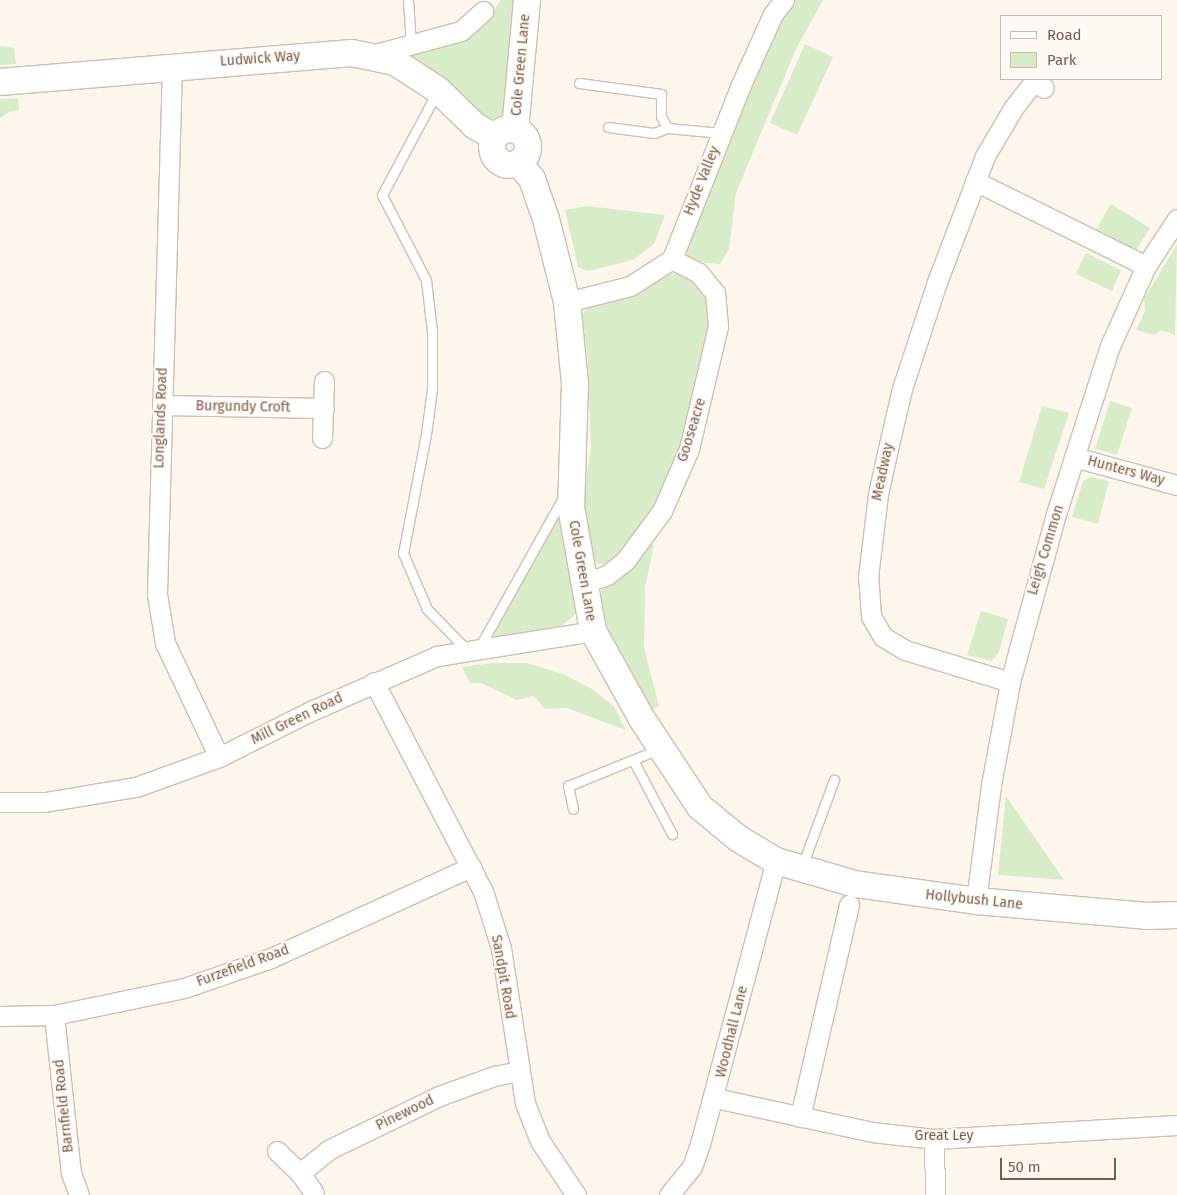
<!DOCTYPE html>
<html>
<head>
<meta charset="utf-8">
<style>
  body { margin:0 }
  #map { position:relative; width:1177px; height:1195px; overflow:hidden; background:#fdf6ec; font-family:"Fira Sans",sans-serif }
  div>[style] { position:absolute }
  .green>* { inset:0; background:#d8ecc9 }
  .roads { filter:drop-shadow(1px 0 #d1beb0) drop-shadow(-1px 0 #d1beb0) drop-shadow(0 1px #d1beb0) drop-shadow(0 -1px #d1beb0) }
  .lane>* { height:9px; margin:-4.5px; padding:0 4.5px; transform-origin:4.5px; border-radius:4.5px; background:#fff }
  .street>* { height:19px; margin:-9.5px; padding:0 9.5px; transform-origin:9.5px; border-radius:9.5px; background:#fff }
  .secondary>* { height:26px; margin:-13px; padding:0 13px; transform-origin:13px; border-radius:13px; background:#fff }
  .secondary>.ring { margin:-13px; padding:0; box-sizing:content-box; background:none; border:26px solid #fff; border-radius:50% }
  span { translate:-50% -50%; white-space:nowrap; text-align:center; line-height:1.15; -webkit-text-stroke:4px #fffaf3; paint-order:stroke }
  .street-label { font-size:14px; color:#7a5c4d }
  .legend { position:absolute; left:1000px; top:15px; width:162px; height:65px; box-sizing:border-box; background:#fffaf3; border:1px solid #cabbb1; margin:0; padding:6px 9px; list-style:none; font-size:15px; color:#7a5c4d }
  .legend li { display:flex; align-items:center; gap:10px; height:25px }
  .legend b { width:25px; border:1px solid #cabbb1 }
  .scale { position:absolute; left:1000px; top:1158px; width:116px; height:22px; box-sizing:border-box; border:2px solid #7a5c4d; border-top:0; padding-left:6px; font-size:15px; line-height:18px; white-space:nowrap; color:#7a5c4d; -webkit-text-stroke:4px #fffaf3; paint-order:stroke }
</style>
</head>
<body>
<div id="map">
  <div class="green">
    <i style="clip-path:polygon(501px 0,522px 0,508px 113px,496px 119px,485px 118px,406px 54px,490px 15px)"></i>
    <i style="clip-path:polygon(791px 0,823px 0,796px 49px,736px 193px,729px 249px,720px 264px,699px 262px,680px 254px,778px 16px)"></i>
    <i style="clip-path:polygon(805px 44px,833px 57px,797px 135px,770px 123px)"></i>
    <i style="clip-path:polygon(0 46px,14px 48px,16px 64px,0 65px)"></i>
    <i style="clip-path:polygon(18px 98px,19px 111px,9px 112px,0 118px,0 99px)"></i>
    <i style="clip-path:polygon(1111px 204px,1150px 228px,1136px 250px,1096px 229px)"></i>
    <i style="clip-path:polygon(587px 206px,665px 215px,654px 244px,633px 260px,588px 271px,578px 267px,565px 210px)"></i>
    <i style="clip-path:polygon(1177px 244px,1175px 335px,1161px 330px,1154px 335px,1136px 330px,1145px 311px,1144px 299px)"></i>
    <i style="clip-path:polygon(1086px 253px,1121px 270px,1112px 291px,1076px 274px)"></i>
    <i style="clip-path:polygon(666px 274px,681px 274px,693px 280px,710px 301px,713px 324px,679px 456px,653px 517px,609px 565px,599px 564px,587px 557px,581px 505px,591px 450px,588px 359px,582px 315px,589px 305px,640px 290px)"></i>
    <i style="clip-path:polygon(1110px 401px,1132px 408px,1117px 455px,1095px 449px)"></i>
    <i style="clip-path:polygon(1042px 406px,1069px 413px,1044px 489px,1019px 482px)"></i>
    <i style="clip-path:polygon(1091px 477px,1109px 481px,1098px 524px,1072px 517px,1083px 481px)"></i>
    <i style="clip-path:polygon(562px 508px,579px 605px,574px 616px,559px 627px,491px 638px)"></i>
    <i style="clip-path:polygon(647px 543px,654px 545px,645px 587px,644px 647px,659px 706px,647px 711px,603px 629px,599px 593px,628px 567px)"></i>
    <i style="clip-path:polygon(981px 611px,1008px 619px,999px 652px,992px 661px,967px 655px)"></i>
    <i style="clip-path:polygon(493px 663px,527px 663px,563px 674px,592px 689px,614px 706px,626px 730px,567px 708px,545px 709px,534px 696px,517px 700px,481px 683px,470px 683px,462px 667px)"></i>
    <i style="clip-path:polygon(1006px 796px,1064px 880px,998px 875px)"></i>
  </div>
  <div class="roads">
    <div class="lane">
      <i style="left:408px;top:0;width:45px;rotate:86.2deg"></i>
      <i style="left:579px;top:83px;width:83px;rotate:7.6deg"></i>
      <i style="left:661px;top:94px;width:22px;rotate:90deg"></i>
      <i style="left:661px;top:116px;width:13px;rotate:63deg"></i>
      <i style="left:667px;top:128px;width:55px;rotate:5.2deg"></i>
      <i style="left:437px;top:92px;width:117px;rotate:118.1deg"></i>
      <i style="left:382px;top:195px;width:96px;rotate:62.6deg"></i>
      <i style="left:426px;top:280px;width:51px;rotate:83.3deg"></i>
      <i style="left:432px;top:331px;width:58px;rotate:90deg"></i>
      <i style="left:432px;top:389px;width:45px;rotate:97.6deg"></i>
      <i style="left:426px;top:434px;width:121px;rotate:100.9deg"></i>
      <i style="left:403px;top:553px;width:61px;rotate:66.8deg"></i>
      <i style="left:427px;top:609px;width:56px;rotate:45.7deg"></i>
      <i style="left:608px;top:127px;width:46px;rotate:7.4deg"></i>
      <i style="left:654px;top:133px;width:14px;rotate:-21deg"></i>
      <i style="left:479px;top:648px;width:172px;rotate:-60.8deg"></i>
      <i style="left:633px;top:760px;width:84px;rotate:62.2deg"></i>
      <i style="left:573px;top:809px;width:24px;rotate:-102deg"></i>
      <i style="left:568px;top:786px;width:98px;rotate:-22.1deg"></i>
      <i style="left:802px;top:866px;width:92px;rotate:-69.6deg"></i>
    </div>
    <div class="street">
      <i style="left:372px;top:55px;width:92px;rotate:-15.1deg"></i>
      <i style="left:461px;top:31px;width:30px;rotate:-42deg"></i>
      <i style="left:172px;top:66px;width:528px;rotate:91.63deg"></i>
      <i style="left:157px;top:594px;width:50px;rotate:80.7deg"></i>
      <i style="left:165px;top:643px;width:126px;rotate:64.7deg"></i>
      <i style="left:975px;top:181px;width:191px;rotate:26.4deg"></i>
      <i style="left:567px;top:302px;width:65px;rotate:-14.3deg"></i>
      <i style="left:630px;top:286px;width:50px;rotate:-32.7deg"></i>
      <i style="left:672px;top:259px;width:185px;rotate:-68.4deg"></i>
      <i style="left:740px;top:87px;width:80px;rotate:-65.7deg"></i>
      <i style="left:773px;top:14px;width:18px;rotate:-52deg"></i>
      <i style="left:162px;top:405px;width:162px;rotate:1.1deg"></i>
      <i style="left:322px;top:438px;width:57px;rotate:-88deg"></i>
      <i style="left:1074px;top:457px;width:107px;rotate:15.2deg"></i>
      <i style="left:584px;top:583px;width:24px;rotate:-19deg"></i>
      <i style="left:607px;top:575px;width:23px;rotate:-38deg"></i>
      <i style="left:625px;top:561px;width:62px;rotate:-53.5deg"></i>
      <i style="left:662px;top:511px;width:68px;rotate:-66.5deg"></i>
      <i style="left:689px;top:449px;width:126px;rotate:-76.7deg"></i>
      <i style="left:718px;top:326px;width:33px;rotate:-95deg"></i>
      <i style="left:715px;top:293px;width:26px;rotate:-129deg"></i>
      <i style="left:699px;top:273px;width:30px;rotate:-153deg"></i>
      <i style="left:374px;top:682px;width:236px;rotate:62.5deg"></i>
      <i style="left:483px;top:891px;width:60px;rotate:72.5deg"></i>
      <i style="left:501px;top:948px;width:157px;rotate:81.2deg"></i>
      <i style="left:525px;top:1103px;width:41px;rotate:68.5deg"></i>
      <i style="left:540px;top:1141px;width:65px;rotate:56.3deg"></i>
      <i style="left:1010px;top:682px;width:110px;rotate:-163.1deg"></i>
      <i style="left:905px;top:650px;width:26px;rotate:-149deg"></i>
      <i style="left:883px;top:637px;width:24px;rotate:-120deg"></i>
      <i style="left:871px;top:616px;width:39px;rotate:-94deg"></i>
      <i style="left:868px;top:577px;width:84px;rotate:-83.1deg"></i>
      <i style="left:878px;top:494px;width:46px;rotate:-77.5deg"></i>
      <i style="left:888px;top:449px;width:62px;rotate:-76.9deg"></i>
      <i style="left:902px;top:389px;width:113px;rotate:-71.9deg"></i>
      <i style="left:937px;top:282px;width:135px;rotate:-69.1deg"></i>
      <i style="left:985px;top:156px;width:57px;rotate:-59.4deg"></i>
      <i style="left:1014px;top:107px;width:33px;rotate:-52deg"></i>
      <i style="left:1034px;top:81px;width:12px;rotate:35deg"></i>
      <i style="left:0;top:802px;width:45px"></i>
      <i style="left:45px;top:802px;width:92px;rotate:-9.4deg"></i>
      <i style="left:136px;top:787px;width:88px;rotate:-19.9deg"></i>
      <i style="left:219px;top:757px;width:103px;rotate:-26.6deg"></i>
      <i style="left:311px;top:711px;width:137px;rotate:-23.6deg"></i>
      <i style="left:437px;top:656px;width:158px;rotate:-9.1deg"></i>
      <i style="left:976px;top:901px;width:117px;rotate:-82.6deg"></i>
      <i style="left:991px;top:785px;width:105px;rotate:-79.5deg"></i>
      <i style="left:1010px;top:682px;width:174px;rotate:-74.7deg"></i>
      <i style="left:1056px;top:514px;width:176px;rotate:-72.2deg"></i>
      <i style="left:1110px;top:346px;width:88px;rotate:-65.8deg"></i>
      <i style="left:1146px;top:266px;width:56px;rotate:-56.6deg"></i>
      <i style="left:54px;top:1015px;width:159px;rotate:83.9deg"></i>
      <i style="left:71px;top:1173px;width:23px;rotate:70deg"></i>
      <i style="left:0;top:1016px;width:54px;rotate:-1.1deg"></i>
      <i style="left:54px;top:1015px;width:133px;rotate:-11.7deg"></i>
      <i style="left:184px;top:988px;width:92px;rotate:-19deg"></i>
      <i style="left:271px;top:958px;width:220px;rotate:-24.5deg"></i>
      <i style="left:715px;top:1098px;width:161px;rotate:12.2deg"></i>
      <i style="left:872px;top:1132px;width:62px;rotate:6.4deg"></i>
      <i style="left:934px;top:1139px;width:243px;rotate:-3.3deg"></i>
      <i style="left:800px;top:1117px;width:218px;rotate:-77deg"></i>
      <i style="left:934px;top:1139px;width:56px;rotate:89deg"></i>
      <i style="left:277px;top:1151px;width:32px;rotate:44deg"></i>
      <i style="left:300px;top:1173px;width:24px;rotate:55deg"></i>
      <i style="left:300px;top:1173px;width:38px;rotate:-39deg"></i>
      <i style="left:330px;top:1149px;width:121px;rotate:-25.9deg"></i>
      <i style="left:439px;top:1096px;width:59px;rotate:-20deg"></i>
      <i style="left:494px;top:1076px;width:25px;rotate:-11deg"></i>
      <i style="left:669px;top:1195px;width:36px;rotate:-51deg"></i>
      <i style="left:692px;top:1167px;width:24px;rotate:-71deg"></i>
      <i style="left:700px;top:1144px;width:293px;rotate:-75deg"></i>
    </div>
    <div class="secondary">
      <i style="left:0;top:82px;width:353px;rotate:-4.7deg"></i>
      <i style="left:352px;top:53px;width:44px;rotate:11.8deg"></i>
      <i style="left:395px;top:62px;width:51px;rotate:33.1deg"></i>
      <i style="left:438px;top:90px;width:52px;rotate:44.2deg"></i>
      <i style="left:475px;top:126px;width:23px;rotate:29deg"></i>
      <i class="ring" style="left:492px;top:129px;width:10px;height:10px"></i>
      <i style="left:515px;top:130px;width:131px;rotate:-84.7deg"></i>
      <i style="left:519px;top:163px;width:21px;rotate:51deg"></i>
      <i style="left:532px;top:179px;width:42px;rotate:70.7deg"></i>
      <i style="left:546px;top:219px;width:86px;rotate:75.8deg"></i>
      <i style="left:567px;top:302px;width:81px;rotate:84.4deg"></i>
      <i style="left:575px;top:383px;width:124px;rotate:91.8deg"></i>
      <i style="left:571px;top:507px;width:126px;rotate:79.9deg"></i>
      <i style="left:593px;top:631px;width:101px;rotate:60.9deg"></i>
      <i style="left:642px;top:719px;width:105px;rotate:56.6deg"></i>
      <i style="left:700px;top:807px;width:50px;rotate:39.4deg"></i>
      <i style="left:739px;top:839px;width:43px;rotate:30.7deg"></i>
      <i style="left:776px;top:861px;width:82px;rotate:16.2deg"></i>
      <i style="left:855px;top:884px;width:122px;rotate:8deg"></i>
      <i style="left:976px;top:901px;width:171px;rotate:5deg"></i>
      <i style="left:1146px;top:916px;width:31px;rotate:-2deg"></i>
    </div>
  </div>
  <div class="street-label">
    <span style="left:260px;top:59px;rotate:-4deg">Ludwick Way</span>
    <span style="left:521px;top:65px;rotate:-85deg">Cole Green Lane</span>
    <span style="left:702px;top:181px;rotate:-68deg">Hyde Valley</span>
    <span style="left:243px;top:407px;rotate:1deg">Burgundy Croft</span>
    <span style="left:161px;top:418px;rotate:-88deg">Longlands Road</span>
    <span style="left:692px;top:430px;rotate:-73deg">Gooseacre</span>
    <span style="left:1126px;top:471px;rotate:15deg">Hunters Way</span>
    <span style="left:883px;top:472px;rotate:-78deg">Meadway</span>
    <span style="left:1046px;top:550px;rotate:-73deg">Leigh Common</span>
    <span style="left:582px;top:571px;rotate:80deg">Cole Green Lane</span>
    <span style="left:297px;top:719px;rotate:-26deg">Mill Green Road</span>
    <span style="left:974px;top:900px;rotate:6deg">Hollybush Lane</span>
    <span style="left:243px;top:966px;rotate:-20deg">Furzefield Road</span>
    <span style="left:503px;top:977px;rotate:80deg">Sandpit Road</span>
    <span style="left:732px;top:1032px;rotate:-76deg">Woodhall Lane</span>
    <span style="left:64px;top:1106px;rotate:-96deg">Barnfield Road</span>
    <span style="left:405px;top:1113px;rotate:-26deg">Pinewood</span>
    <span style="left:944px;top:1136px">Great Ley</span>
  </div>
  <ul class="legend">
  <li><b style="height:6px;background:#fff"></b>Road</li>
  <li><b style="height:14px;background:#d8ecc9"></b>Park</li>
  </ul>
  <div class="scale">50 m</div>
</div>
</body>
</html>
